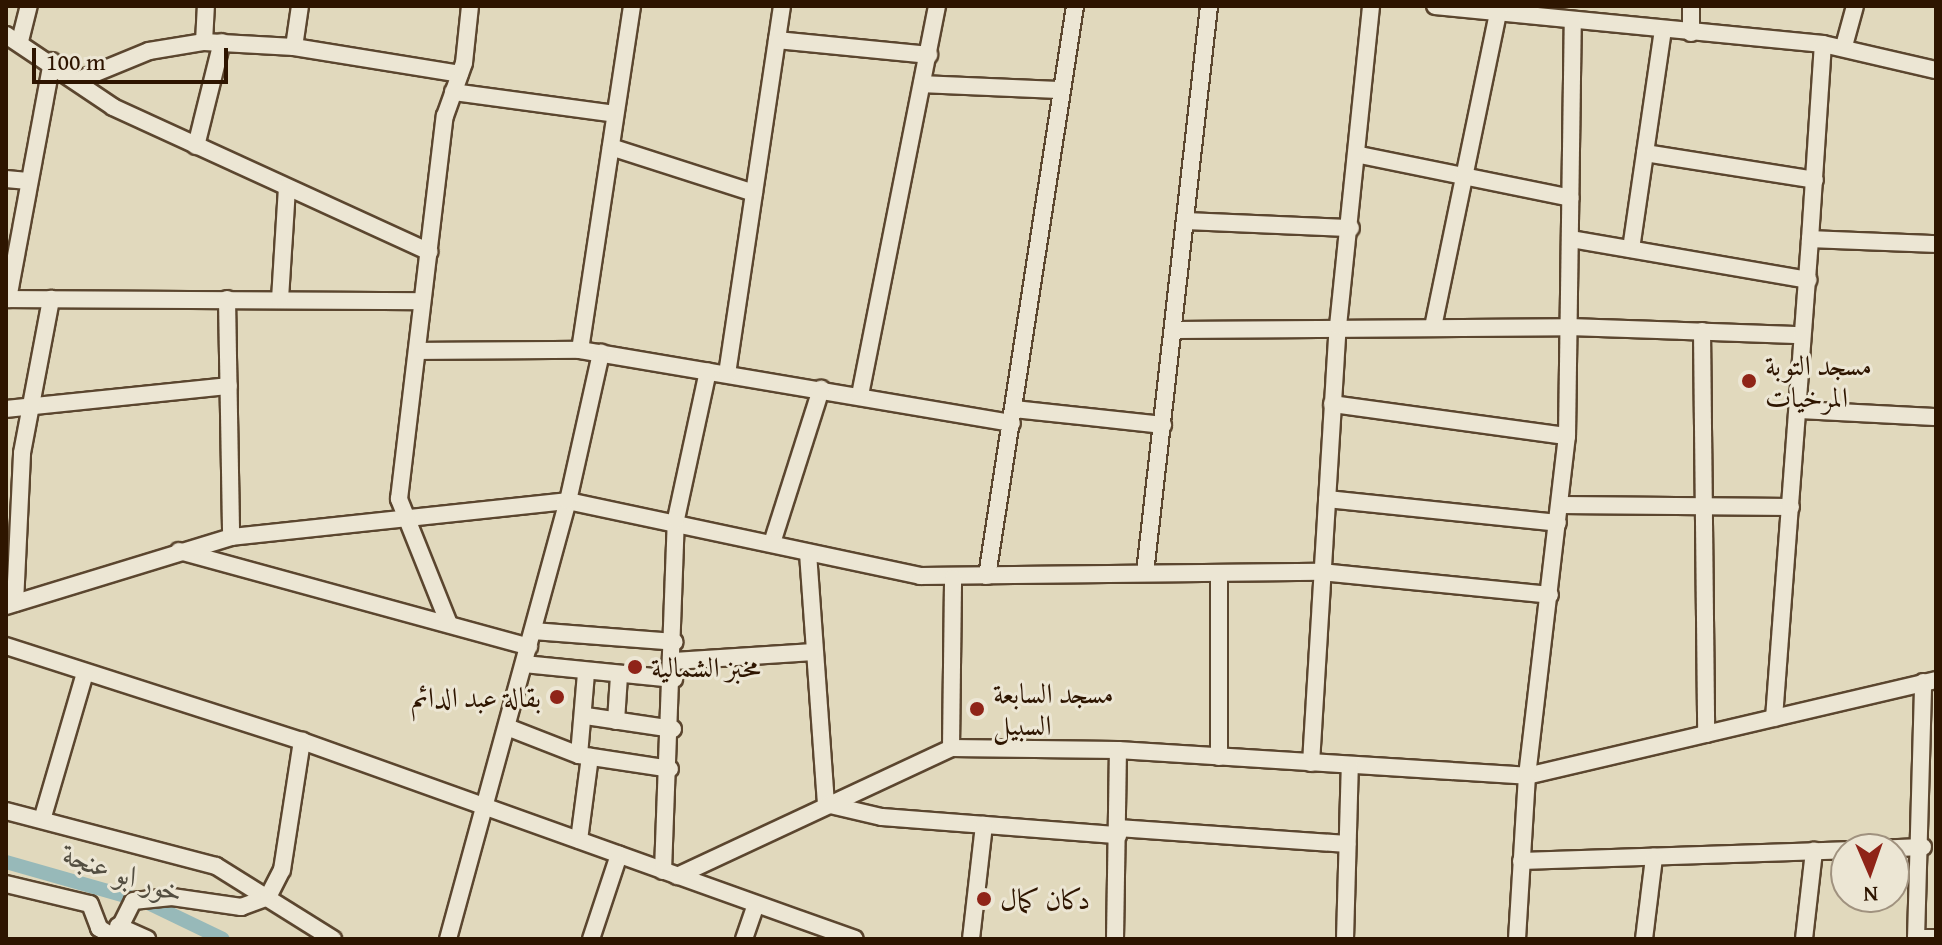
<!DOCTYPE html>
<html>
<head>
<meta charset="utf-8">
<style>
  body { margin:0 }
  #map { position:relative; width:1942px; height:945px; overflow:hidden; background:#e1d9bd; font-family:"Gentium Book Plus",Amiri,serif }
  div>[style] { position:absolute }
  .canal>* { height:14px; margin:-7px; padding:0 7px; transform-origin:7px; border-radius:7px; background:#97b9b9 }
  .roads { filter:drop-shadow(2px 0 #5b462f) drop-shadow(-2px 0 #5b462f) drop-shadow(0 2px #5b462f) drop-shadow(0 -2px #5b462f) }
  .street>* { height:16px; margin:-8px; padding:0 8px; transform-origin:8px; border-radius:8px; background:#ece6d4 }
  .dots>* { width:22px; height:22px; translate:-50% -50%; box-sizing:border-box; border:4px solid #ece6d4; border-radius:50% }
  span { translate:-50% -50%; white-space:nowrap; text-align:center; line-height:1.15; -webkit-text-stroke:6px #ece6d4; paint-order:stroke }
  .poi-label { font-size:28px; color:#2e1500 }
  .left { translate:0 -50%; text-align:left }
  .right { translate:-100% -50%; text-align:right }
  .water-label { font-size:30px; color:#534e41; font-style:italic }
  .frame { position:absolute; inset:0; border:8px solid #2e1500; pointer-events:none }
  .north { position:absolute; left:1830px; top:833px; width:80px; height:80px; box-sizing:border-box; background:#ece6d4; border:2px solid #a0927f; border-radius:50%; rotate:178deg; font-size:22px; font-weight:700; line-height:32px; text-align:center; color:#2e1500 }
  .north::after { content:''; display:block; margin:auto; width:28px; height:36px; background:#8f2418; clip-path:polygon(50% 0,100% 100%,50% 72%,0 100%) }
  .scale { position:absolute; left:32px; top:48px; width:196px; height:36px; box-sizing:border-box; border:4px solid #2e1500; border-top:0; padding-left:10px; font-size:24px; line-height:28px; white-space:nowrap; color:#2e1500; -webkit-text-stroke:6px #ece6d4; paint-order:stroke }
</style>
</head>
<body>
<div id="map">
  <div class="canal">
    <i style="left:6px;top:862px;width:146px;rotate:15.9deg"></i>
    <i style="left:146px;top:902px;width:85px;rotate:25.7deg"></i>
  </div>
  <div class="roads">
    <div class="street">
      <i style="left:1435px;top:6px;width:390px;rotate:5.6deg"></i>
      <i style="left:1823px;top:44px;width:116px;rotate:13deg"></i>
      <i style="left:1691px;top:33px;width:27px;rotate:-90deg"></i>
      <i style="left:6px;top:35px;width:129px;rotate:33.9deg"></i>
      <i style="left:113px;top:107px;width:348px;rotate:24.6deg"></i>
      <i style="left:777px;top:40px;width:153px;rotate:5.6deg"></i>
      <i style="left:20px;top:41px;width:36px;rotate:-76deg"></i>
      <i style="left:204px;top:42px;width:90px;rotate:3.2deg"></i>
      <i style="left:294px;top:47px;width:168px;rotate:9.2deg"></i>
      <i style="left:1844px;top:46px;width:41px;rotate:-74.6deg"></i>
      <i style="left:294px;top:47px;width:41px;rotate:-81.7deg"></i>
      <i style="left:76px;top:81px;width:79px;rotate:-22.3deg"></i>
      <i style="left:149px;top:51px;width:56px;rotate:-9.3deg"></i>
      <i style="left:204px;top:42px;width:36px;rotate:-87deg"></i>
      <i style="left:922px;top:84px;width:140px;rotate:2.5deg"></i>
      <i style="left:453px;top:92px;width:163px;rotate:7.7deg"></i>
      <i style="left:196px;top:146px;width:107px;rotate:-76deg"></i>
      <i style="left:611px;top:147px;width:150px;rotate:17.8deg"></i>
      <i style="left:1645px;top:153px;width:172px;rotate:9deg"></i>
      <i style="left:1360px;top:155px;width:215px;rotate:11.5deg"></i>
      <i style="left:6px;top:179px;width:22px;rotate:5deg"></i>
      <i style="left:1188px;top:221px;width:163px;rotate:2.5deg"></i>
      <i style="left:1571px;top:239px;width:241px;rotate:9.8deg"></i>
      <i style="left:1810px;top:239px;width:195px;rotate:-86.2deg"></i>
      <i style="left:1631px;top:249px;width:221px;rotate:-81.7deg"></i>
      <i style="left:6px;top:299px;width:416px;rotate:0.3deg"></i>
      <i style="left:8px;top:299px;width:242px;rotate:-79.5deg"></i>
      <i style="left:227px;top:299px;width:238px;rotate:89deg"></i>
      <i style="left:280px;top:299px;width:111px;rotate:-86.4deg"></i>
      <i style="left:1433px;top:327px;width:322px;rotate:-78.3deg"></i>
      <i style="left:1176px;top:330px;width:393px;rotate:-0.4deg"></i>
      <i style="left:1569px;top:327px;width:233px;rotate:2deg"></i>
      <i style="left:1702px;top:331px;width:403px;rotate:89.4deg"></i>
      <i style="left:580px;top:350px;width:348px;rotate:-81.4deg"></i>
      <i style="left:417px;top:351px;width:163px;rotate:-0.4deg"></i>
      <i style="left:580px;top:350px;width:438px;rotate:9.6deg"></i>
      <i style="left:727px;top:374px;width:372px;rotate:-81.5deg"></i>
      <i style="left:860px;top:395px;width:397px;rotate:-78.8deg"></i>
      <i style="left:1332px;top:404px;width:237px;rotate:7.8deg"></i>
      <i style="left:6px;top:409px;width:224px;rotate:-5.9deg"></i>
      <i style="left:1014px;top:409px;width:150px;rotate:6.1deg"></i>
      <i style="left:1798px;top:410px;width:138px;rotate:2.9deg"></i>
      <i style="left:1327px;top:499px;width:232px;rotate:5.9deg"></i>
      <i style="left:1561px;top:505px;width:230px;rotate:0.5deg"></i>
      <i style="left:772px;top:543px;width:162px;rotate:-72.3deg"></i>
      <i style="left:179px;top:551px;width:363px;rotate:15.3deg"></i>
      <i style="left:808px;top:553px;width:252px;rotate:85.9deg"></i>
      <i style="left:826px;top:804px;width:57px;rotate:13.1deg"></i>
      <i style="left:882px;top:817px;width:237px;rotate:4.4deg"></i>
      <i style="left:1145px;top:573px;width:571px;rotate:-83.56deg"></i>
      <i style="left:987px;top:576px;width:577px;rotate:-81.22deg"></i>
      <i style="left:15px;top:603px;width:150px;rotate:-87.3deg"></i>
      <i style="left:22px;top:453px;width:157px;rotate:-79.3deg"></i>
      <i style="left:6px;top:606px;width:235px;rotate:-17deg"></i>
      <i style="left:231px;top:537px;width:339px;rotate:-6.1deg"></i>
      <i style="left:568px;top:501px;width:360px;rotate:12deg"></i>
      <i style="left:920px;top:576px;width:401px;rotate:-0.6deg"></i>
      <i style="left:1321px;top:572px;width:230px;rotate:5.7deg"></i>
      <i style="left:449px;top:624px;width:135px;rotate:-111.8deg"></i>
      <i style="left:399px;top:499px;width:386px;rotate:-83.2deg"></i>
      <i style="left:445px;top:116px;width:56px;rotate:-70.3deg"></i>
      <i style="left:464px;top:63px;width:57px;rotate:-84deg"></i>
      <i style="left:533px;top:631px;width:142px;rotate:4.4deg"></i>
      <i style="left:6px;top:646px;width:311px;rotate:17.8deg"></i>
      <i style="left:302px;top:741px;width:587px;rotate:19.7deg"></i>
      <i style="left:674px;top:661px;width:140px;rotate:-3.7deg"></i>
      <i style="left:524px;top:664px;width:151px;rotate:5.7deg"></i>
      <i style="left:586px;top:716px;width:88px;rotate:8.5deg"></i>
      <i style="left:1774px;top:718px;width:480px;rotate:-85.7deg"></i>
      <i style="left:1810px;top:239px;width:126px;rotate:2.3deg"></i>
      <i style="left:616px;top:721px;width:45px;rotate:-86.2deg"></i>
      <i style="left:507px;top:727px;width:77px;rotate:21.3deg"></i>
      <i style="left:579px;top:755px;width:92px;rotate:8.7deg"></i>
      <i style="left:951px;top:748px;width:170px;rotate:-89.3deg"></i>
      <i style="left:579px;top:755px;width:81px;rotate:-85.1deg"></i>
      <i style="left:1219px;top:757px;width:184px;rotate:-90deg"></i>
      <i style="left:1311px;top:763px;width:438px;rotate:-86.5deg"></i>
      <i style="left:1338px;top:326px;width:322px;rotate:-84.1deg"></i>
      <i style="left:6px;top:811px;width:217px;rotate:14.7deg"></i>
      <i style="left:216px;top:866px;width:138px;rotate:32deg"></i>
      <i style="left:42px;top:820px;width:153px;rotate:-73.7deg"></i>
      <i style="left:1118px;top:828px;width:230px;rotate:4deg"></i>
      <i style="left:579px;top:840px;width:84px;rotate:-82.5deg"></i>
      <i style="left:1873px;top:849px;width:50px;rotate:-2.3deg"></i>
      <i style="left:1521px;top:861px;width:325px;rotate:-1.9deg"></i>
      <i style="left:663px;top:871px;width:352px;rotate:-87.9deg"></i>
      <i style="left:676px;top:519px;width:151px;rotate:-77.8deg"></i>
      <i style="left:677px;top:876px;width:302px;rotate:-25deg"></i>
      <i style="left:951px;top:748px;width:167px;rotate:0.7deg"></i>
      <i style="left:1118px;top:750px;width:410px;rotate:3.6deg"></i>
      <i style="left:1527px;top:776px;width:420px;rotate:-13.2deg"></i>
      <i style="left:6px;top:884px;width:86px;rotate:13.4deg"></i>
      <i style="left:90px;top:904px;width:26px;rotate:69deg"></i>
      <i style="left:99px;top:928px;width:19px;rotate:32deg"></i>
      <i style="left:118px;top:926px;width:32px;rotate:24deg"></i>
      <i style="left:1916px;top:938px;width:20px"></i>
      <i style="left:114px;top:939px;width:42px;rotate:-63.4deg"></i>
      <i style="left:133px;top:901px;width:39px;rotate:-6deg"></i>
      <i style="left:172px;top:897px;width:70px;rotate:8.2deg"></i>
      <i style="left:241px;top:907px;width:29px;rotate:-20deg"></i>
      <i style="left:268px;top:897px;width:30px;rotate:-63deg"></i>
      <i style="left:282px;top:870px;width:131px;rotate:-81.2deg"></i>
      <i style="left:448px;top:939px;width:454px;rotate:-74.7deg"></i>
      <i style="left:568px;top:501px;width:152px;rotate:-77.4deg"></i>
      <i style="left:591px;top:939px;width:89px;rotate:-71.6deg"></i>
      <i style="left:744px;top:939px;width:34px;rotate:-71deg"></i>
      <i style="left:971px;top:939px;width:115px;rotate:-83.5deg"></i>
      <i style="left:1115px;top:939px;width:189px;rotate:-89.1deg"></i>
      <i style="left:1345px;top:939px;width:174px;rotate:-88.4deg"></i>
      <i style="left:1517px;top:939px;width:163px;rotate:-86.5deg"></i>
      <i style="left:1527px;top:776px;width:342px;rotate:-83.3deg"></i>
      <i style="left:1567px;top:436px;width:416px;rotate:-89.2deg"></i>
      <i style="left:1644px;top:939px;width:83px;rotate:-83deg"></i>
      <i style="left:1804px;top:939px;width:89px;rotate:-83.5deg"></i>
      <i style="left:1916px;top:939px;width:257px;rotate:-88.4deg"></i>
    </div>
  </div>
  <div class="dots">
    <i style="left:1749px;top:381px;background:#8f2418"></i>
    <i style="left:635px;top:667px;background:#8f2418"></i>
    <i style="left:557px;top:697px;background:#8f2418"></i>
    <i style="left:977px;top:709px;background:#8f2418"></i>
    <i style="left:984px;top:899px;background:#8f2418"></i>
  </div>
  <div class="poi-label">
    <span class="left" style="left:1765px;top:381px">مسجد التوبة<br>المرخيات</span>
    <span class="left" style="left:651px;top:667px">مخبز الشمالية</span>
    <span class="left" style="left:993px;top:709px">مسجد السابعة<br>السبيل</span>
    <span class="right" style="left:541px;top:697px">بقالة عبد الدائم</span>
    <span class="left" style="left:1000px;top:899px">دكان كمال</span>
  </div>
  <div class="water-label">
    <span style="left:124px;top:873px;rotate:19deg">خور ابو عنجة</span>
  </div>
  <div class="frame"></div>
  <div class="north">N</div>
  <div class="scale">100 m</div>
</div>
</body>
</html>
